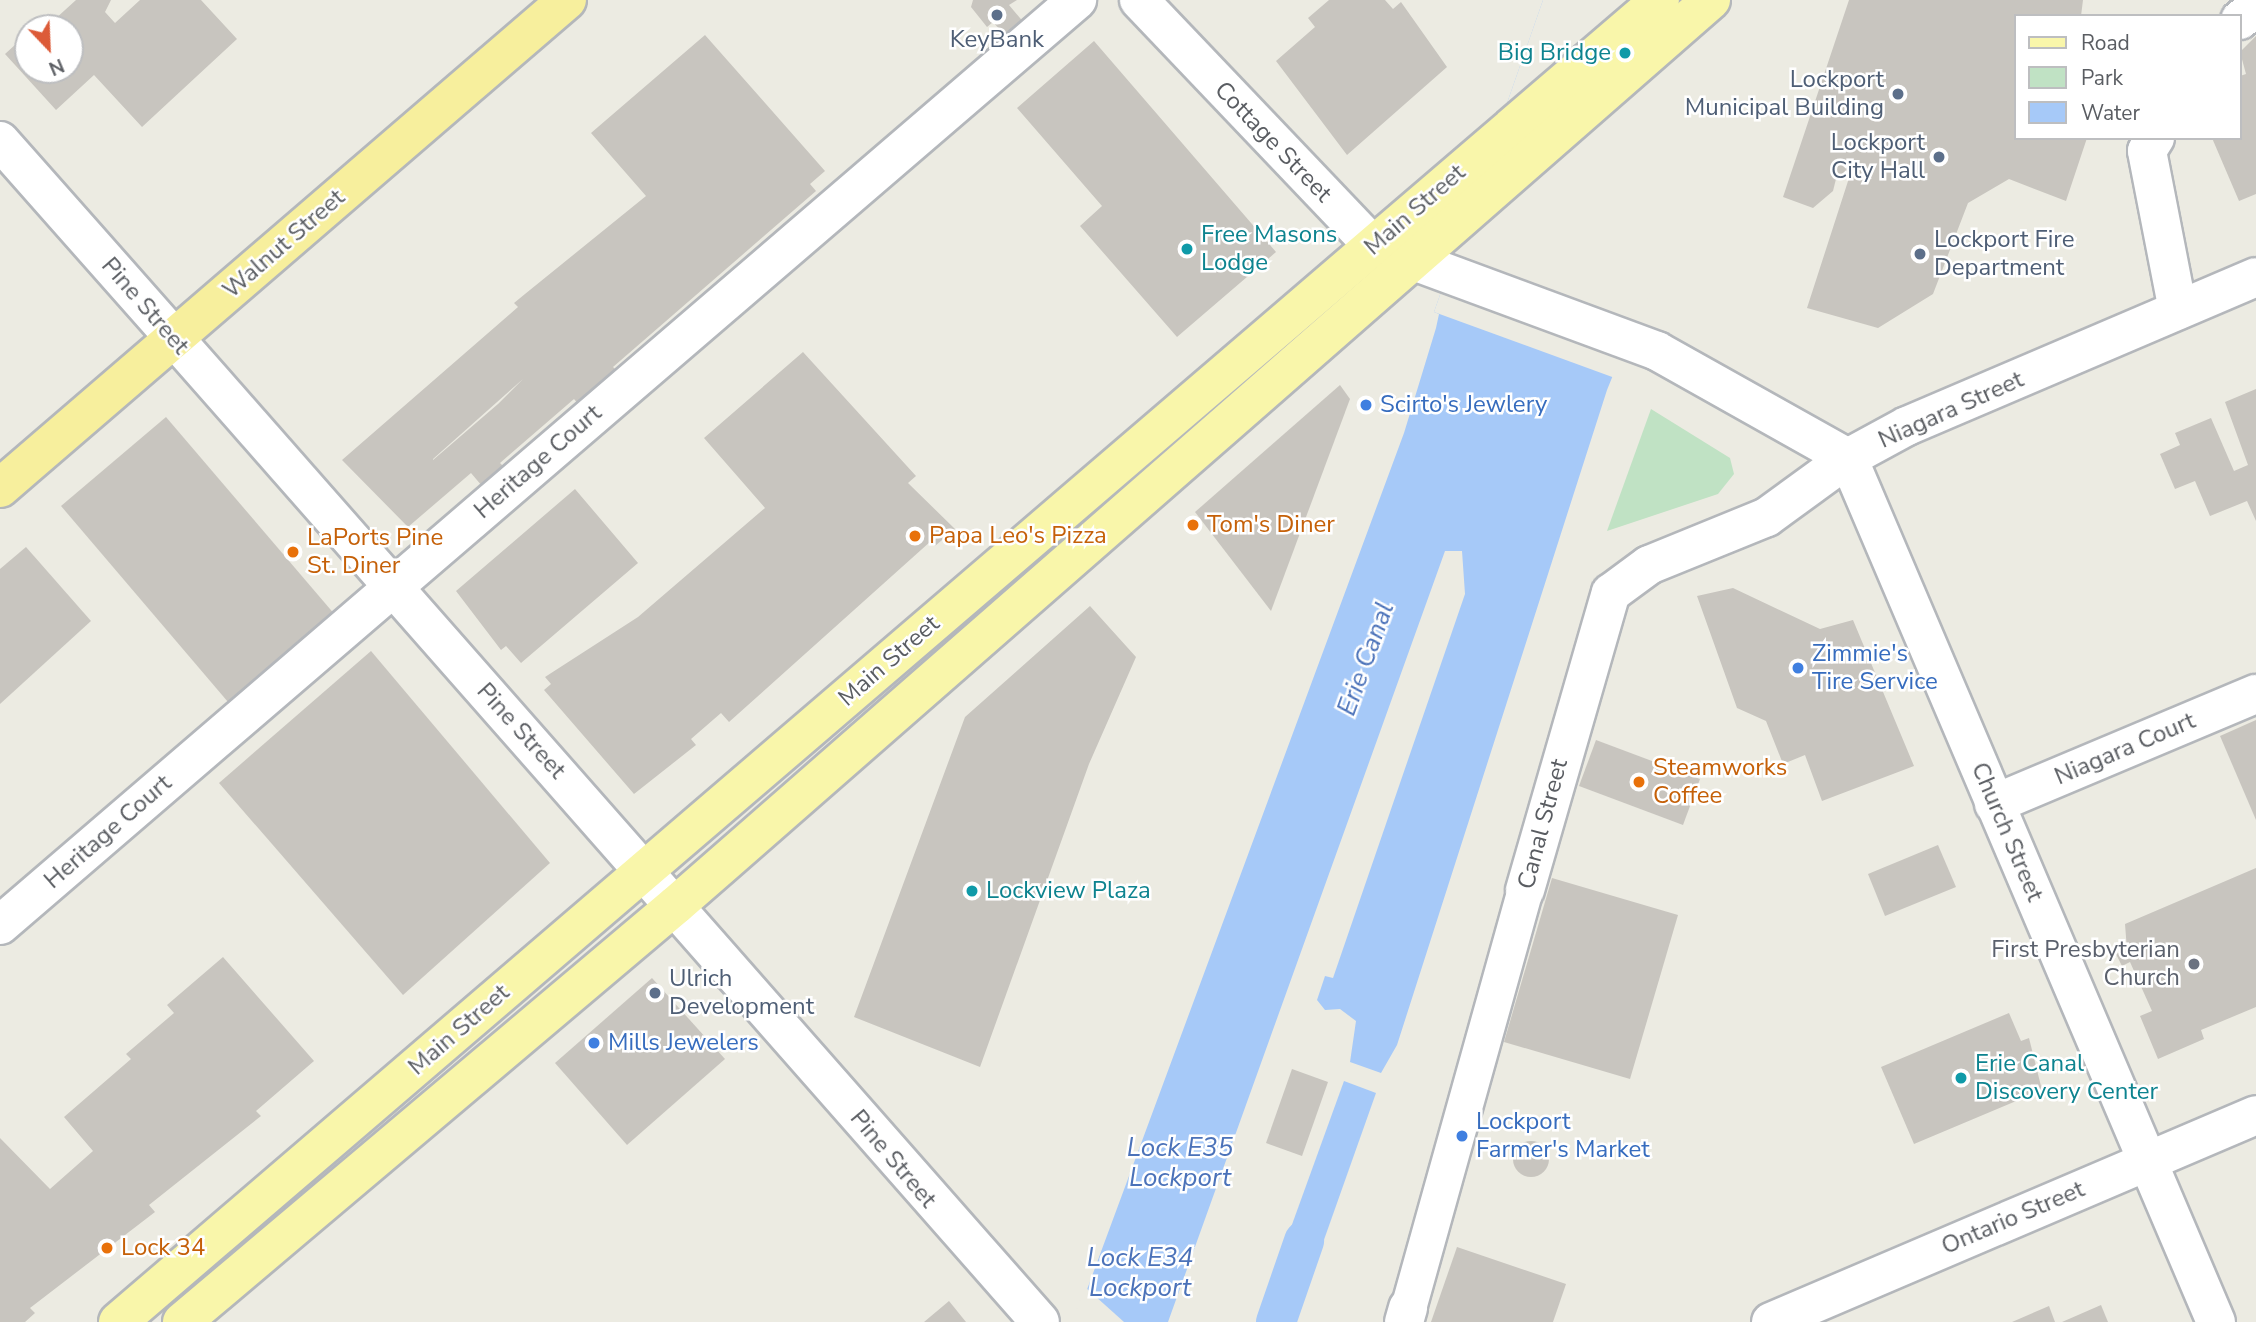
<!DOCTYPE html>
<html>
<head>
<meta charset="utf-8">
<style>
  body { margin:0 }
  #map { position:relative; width:2256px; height:1322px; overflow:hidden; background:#ecebe2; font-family:"Nunito Sans",sans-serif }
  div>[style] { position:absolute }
  .green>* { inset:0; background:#c0e2c4 }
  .water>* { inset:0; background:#a6c9f8 }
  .pier>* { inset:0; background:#ecebe2 }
  .canal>* { height:40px; margin:-20px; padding:0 20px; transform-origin:20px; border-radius:20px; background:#a6c9f8 }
  .building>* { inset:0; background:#c8c5bf }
  .round { border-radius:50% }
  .roads { filter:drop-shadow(2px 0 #b4b7bb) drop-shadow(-2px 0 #b4b7bb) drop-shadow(0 2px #b4b7bb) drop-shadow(0 -2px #b4b7bb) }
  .pedestrian>* { height:35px; margin:-17.5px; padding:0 17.5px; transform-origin:17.5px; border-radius:17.5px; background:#fff }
  .minor>* { height:38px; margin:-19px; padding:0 19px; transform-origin:19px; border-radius:19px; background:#fff }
  .tertiary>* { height:38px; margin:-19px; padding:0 19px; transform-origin:19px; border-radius:19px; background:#fff }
  .primary>* { height:38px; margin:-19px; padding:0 19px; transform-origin:19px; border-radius:19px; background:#f9f6aa }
  .trunk>* { height:38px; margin:-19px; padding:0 19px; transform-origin:19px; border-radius:19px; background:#f7ef9d }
  .dots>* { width:19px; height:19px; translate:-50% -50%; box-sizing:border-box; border:4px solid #fff; border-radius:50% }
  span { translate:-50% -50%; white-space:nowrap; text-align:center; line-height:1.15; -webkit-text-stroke:5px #fff; paint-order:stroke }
  .service-label { font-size:24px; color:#4e5e75 }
  .right { translate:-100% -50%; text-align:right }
  .left { translate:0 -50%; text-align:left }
  .culture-label { font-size:24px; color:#0d838f }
  .street-label { font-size:24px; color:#5a5d62 }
  .shop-label { font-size:24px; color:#366cbe }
  .food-label { font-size:24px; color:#c56008 }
  .worship-label { font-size:24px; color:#5b616d }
  .water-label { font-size:26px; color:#4b72b9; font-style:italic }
  .legend { position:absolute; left:2014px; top:14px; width:228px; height:126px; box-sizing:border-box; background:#fff; border:2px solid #bdbec0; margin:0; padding:9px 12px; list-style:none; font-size:21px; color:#5a5d62 }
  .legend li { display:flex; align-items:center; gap:14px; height:35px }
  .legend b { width:35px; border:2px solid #bdbec0 }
  .north { position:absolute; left:14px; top:14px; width:70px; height:70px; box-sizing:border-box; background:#fff; border:2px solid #bdbec0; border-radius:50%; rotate:157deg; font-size:19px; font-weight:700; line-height:28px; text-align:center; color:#5a5d62 }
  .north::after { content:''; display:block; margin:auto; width:24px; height:32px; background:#dc5b38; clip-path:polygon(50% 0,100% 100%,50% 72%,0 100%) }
</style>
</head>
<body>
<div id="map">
  <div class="green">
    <i style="clip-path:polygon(1651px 409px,1730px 458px,1734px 474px,1718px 494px,1607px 531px)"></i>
  </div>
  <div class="water">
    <i style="clip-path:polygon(1543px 0,1765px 0,1607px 390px,1397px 1045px,1381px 1073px,1350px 1062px,1356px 1021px,1340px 1009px,1325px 1010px,1317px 1000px,1325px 976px,1333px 978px,1465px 594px,1462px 551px,1445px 551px,1168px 1322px,1075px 1322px,1404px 433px,1436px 328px,1439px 314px,1434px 312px)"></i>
    <i style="clip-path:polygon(1344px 1081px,1376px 1093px,1303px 1299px,1269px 1288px)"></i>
    <i style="clip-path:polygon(1267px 1303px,1299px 1312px,1295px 1322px,1260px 1322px)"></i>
  </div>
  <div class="pier">
    <i style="clip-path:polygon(1543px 0,1768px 0,1615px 378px,1434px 312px)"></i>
    <i style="clip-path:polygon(1085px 1287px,1124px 1322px,1072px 1322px)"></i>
  </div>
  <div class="canal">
    <i style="left:1276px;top:1322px;width:86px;rotate:-70.9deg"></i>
  </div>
  <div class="building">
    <i style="clip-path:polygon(76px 0,111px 0,105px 12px,115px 23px,140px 0,201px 0,237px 39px,142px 127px,94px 75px,56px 110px,5px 54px,28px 33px,28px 70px,70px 70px,70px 28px,33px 28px,48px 14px,54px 20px)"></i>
    <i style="clip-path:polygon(973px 0,1017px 0,1009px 5px,1025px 24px,1008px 39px,993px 22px,987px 27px,971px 7px)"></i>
    <i style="clip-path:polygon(1329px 0,1385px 0,1393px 9px,1401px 2px,1447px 67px,1347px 155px,1276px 61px,1315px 27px,1308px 18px)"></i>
    <i style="clip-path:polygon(1849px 0,2083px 0,2081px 16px,2016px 16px,2016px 138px,2087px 138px,2066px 201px,2009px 179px,1968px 203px,1933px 294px,1878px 328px,1807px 308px,1849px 178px,1837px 175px,1833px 191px,1813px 208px,1783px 197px)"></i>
    <i style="clip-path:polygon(evenodd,705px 35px,825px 171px,810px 184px,816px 191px,613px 367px,618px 372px,579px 405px,574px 399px,500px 463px,504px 467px,482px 486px,471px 473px,408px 527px,342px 460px,518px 307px,514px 303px,525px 294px,646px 196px,591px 133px,705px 35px,523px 379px,498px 404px,433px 460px,433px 459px,523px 379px)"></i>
    <i style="clip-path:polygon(2256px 36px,2256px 194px,2239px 201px,2212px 138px,2240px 138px,2240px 76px,2246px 74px,2240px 52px)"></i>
    <i style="clip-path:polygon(1094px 41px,1276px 252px,1177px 337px,1080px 226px,1102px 206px,1017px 108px)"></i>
    <i style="clip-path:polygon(803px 352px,916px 476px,908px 483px,955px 529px,935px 546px,931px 541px,729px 722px,721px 713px,691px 739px,696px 745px,634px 794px,544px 690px,551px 684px,545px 677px,638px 617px,765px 508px,704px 438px)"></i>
    <i style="clip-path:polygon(1340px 385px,1350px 399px,1271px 611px,1195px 512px)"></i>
    <i style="clip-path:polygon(2256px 389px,2256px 521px,2247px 501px,2210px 516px,2195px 481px,2175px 489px,2160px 454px,2180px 445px,2175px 433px,2211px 418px,2234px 471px,2248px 465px,2225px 402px)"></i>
    <i style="clip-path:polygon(166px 417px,336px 616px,228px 702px,61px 506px)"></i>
    <i style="clip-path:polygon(575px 489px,638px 563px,521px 663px,506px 646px,501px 650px,456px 591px)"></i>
    <i style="clip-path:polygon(26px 547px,91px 621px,0 704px,0 569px)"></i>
    <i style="clip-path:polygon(1733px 588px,1820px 629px,1853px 620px,1914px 766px,1822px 801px,1805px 755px,1783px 764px,1766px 721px,1737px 708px,1697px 596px)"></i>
    <i style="clip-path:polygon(1090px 606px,1136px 657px,1089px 764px,980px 1067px,854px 1017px,965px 717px)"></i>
    <i style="clip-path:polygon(371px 651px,550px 863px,403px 995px,219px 783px)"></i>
    <i style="clip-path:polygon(2256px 720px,2256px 820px,2220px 736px)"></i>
    <i style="clip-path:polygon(1596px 740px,1700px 779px,1683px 825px,1579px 786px)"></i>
    <i style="clip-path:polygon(1938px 845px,1956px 887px,1885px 916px,1868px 874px)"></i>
    <i style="clip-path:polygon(2256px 868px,2256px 1007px,2201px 1030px,2204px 1039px,2158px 1059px,2140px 1016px,2152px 1011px,2130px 962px,2122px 966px,2116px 954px,2127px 950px,2125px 924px)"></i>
    <i style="clip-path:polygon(1552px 878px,1678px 915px,1630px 1079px,1504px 1042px)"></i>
    <i style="clip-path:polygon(223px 957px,314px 1061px,256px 1111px,261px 1116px,149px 1205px,155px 1212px,30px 1308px,35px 1313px,25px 1322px,0 1322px,0 1138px,50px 1189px,93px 1151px,64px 1117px,131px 1059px,126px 1054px,174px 1013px,167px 1005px)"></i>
    <i style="clip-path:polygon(652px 978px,725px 1059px,627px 1145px,555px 1063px)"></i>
    <i style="clip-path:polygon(2009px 1013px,2021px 1041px,2029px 1038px,2042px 1090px,1914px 1144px,1881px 1067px)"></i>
    <i style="clip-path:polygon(1292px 1069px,1328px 1082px,1302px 1156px,1266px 1143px)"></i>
    <i class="round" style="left:1513px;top:1141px;width:36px;height:36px"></i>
    <i style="clip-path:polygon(1457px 1247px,1566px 1284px,1553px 1322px,1431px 1322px)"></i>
    <i style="clip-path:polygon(949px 1301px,966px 1322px,924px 1322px)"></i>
    <i style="clip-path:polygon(2101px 1305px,2108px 1322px,2062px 1322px)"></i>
    <i style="clip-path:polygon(2049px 1306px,2055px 1322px,2012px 1322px)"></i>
  </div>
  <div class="roads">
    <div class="pedestrian">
      <i style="left:1408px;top:1308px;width:434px;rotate:-74.4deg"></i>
    </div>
    <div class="minor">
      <i style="left:1139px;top:0;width:340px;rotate:46.4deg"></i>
      <i style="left:2240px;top:20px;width:21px;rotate:-39deg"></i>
      <i style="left:2155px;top:138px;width:15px;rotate:122deg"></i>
      <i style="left:2147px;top:151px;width:162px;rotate:79deg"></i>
      <i style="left:0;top:141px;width:264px;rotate:48.5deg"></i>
      <i style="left:1994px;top:804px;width:284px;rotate:-22.8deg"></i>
      <i style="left:1525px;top:890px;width:309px;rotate:-73.9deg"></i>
      <i style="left:1611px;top:593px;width:47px;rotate:-36.4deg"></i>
      <i style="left:1649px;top:565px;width:127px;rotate:-22.1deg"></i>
      <i style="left:1767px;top:517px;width:100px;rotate:-36.1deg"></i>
      <i style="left:1848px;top:458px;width:939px;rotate:66.93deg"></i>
      <i style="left:0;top:925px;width:1420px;rotate:-40.66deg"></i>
      <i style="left:1404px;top:1322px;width:15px;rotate:-74deg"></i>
      <i style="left:1771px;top:1322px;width:527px;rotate:-23.11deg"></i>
    </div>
    <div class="tertiary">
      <i style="left:1384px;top:250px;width:291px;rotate:20.3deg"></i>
      <i style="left:1657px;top:351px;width:219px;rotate:29.3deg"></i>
      <i style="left:1848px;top:458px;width:67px;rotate:-28.5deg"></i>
      <i style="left:1907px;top:426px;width:379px;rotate:-23.1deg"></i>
      <i style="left:175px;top:339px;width:1309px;rotate:48.65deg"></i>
    </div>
    <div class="primary">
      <i style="left:118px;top:1322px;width:2031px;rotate:-40.61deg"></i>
      <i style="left:182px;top:1322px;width:646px;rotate:-40.17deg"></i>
      <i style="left:676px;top:905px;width:1375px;rotate:-41.17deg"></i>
    </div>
    <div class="trunk">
      <i style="left:0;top:488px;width:748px;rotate:-40.72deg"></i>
    </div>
  </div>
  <div class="dots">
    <i style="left:997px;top:15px;background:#5c6f8a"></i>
    <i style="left:1625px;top:53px;background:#0f9aa8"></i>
    <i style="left:1898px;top:94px;background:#5c6f8a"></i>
    <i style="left:1939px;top:157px;background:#5c6f8a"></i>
    <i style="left:1187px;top:249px;background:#0f9aa8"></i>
    <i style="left:1920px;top:254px;background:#5c6f8a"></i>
    <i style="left:1366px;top:405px;background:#3f7fe0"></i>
    <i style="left:1193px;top:525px;background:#e8710a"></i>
    <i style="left:915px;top:536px;background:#e8710a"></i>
    <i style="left:293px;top:552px;background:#e8710a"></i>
    <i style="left:1798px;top:668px;background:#3f7fe0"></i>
    <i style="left:1639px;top:782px;background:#e8710a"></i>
    <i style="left:972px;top:891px;background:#0f9aa8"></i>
    <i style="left:2194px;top:964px;background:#6b7280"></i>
    <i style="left:655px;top:993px;background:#5c6f8a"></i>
    <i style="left:594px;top:1043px;background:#3f7fe0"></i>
    <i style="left:1961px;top:1078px;background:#0f9aa8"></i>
    <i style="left:1462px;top:1136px;background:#3f7fe0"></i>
    <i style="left:107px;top:1248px;background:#e8710a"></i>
  </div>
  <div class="service-label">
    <span style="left:997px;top:40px">KeyBank</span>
    <span class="right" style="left:1884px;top:94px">Lockport<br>Municipal Building</span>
    <span class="right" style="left:1925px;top:157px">Lockport<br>City Hall</span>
    <span class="left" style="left:1934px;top:254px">Lockport Fire<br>Department</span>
    <span class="left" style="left:669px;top:993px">Ulrich<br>Development</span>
  </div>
  <div class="culture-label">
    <span class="right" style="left:1611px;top:53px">Big Bridge</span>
    <span class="left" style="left:1201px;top:249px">Free Masons<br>Lodge</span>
    <span class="left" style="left:986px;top:891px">Lockview Plaza</span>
    <span class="left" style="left:1975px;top:1078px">Erie Canal<br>Discovery Center</span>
  </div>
  <div class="street-label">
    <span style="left:1273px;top:142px;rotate:46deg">Cottage Street</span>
    <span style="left:1415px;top:210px;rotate:-41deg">Main Street</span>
    <span style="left:284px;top:244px;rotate:-41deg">Walnut Street</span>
    <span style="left:145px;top:306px;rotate:49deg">Pine Street</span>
    <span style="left:1951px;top:410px;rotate:-24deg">Niagara Street</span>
    <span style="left:538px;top:462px;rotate:-41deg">Heritage Court</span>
    <span style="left:889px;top:661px;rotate:-41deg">Main Street</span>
    <span style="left:521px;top:731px;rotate:48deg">Pine Street</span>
    <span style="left:2125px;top:749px;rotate:-23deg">Niagara Court</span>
    <span style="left:1543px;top:824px;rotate:-75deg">Canal Street</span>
    <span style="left:108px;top:832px;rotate:-41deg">Heritage Court</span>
    <span style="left:2007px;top:832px;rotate:67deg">Church Street</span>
    <span style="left:459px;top:1030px;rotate:-41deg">Main Street</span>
    <span style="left:893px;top:1159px;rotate:50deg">Pine Street</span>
    <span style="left:2013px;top:1218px;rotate:-23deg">Ontario Street</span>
  </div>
  <div class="shop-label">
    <span class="left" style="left:1380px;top:405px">Scirto's Jewlery</span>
    <span class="left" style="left:1812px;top:668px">Zimmie's<br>Tire Service</span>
    <span class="left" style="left:608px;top:1043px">Mills Jewelers</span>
    <span class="left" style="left:1476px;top:1136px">Lockport<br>Farmer's Market</span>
  </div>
  <div class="food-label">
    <span class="left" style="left:1207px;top:525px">Tom's Diner</span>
    <span class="left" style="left:929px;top:536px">Papa Leo's Pizza</span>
    <span class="left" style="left:307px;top:552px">LaPorts Pine<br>St. Diner</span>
    <span class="left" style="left:1653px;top:782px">Steamworks<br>Coffee</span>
    <span class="left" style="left:121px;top:1248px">Lock 34</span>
  </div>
  <div class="worship-label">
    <span class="right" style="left:2180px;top:964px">First Presbyterian<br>Church</span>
  </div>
  <div class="water-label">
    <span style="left:1366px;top:659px;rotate:-70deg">Erie Canal</span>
    <span style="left:1180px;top:1163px">Lock E35<br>Lockport</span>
    <span style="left:1140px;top:1273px">Lock E34<br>Lockport</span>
  </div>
  <ul class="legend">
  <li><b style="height:9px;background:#f9f6aa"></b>Road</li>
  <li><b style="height:19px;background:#c0e2c4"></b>Park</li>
  <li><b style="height:19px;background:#a6c9f8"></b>Water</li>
  </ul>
  <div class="north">N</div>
</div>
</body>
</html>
